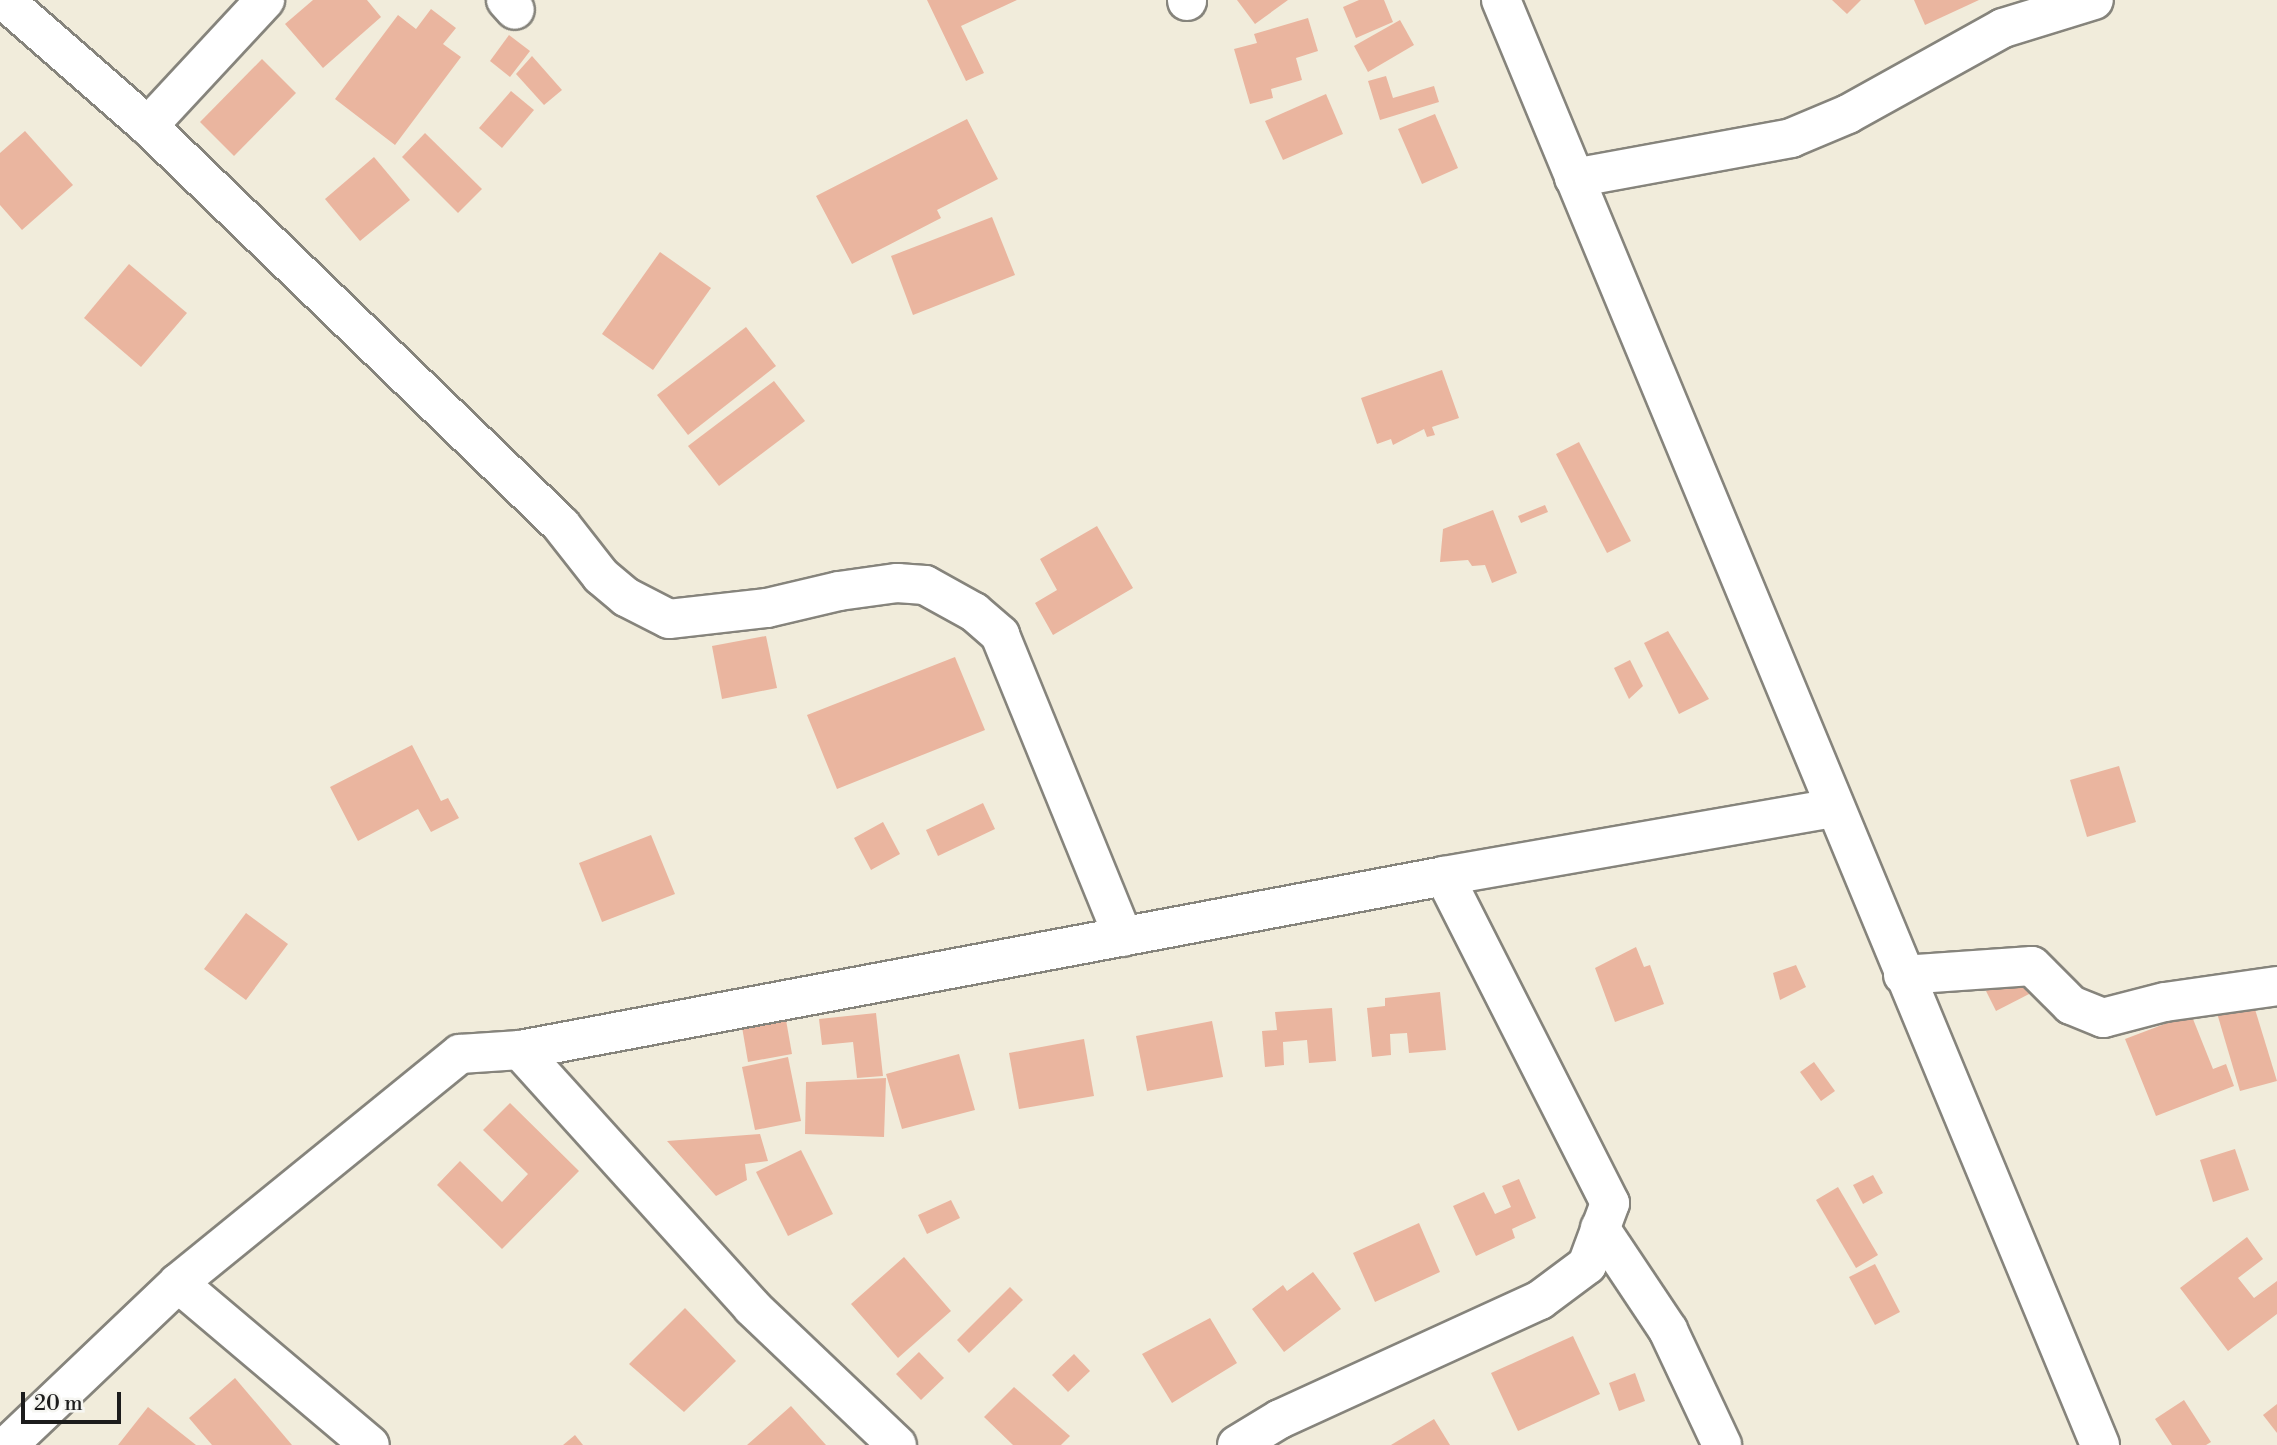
<!DOCTYPE html>
<html>
<head>
<meta charset="utf-8">
<style>
  body { margin:0 }
  #map { position:relative; width:2277px; height:1445px; overflow:hidden; background:#f1ecdb; font-family:"Libre Bodoni",serif }
  div>[style] { position:absolute }
  .building>* { inset:0; background:#eab59f }
  .roads { filter:drop-shadow(2px 0 #86847c) drop-shadow(-2px 0 #86847c) drop-shadow(0 2px #86847c) drop-shadow(0 -2px #86847c) }
  .minor>* { height:38px; margin:-19px; padding:0 19px; transform-origin:19px; border-radius:19px; background:#fff }
  .major>* { height:38px; margin:-19px; padding:0 19px; transform-origin:19px; border-radius:19px; background:#fff }
  span { translate:-50% -50%; white-space:nowrap; text-align:center; line-height:1.15; -webkit-text-stroke:7px #f6f6f2; paint-order:stroke }
  .scale { position:absolute; left:21px; top:1392px; width:100px; height:32px; box-sizing:border-box; border:4px solid #1c1c1c; border-top:0; padding-left:9px; font-size:21px; line-height:24px; white-space:nowrap; color:#1c1c1c; -webkit-text-stroke:5px #f6f6f2; paint-order:stroke }
</style>
</head>
<body>
<div id="map">
  <div class="building">
    <i style="clip-path:polygon(313px 0,367px 0,381px 17px,323px 68px,285px 24px)"></i>
    <i style="clip-path:polygon(927px 0,1017px 0,961px 26px,984px 73px,966px 81px)"></i>
    <i style="clip-path:polygon(1237px 0,1288px 0,1255px 24px)"></i>
    <i style="clip-path:polygon(1359px 0,1384px 0,1393px 22px,1356px 38px,1343px 7px)"></i>
    <i style="clip-path:polygon(1832px 0,1861px 0,1847px 14px)"></i>
    <i style="clip-path:polygon(1914px 0,1979px 0,1925px 25px)"></i>
    <i style="clip-path:polygon(431px 9px,456px 28px,443px 44px,461px 57px,395px 145px,335px 99px,398px 15px,416px 29px)"></i>
    <i style="clip-path:polygon(1308px 18px,1318px 51px,1296px 58px,1302px 80px,1271px 89px,1273px 98px,1250px 104px,1234px 49px,1257px 43px,1254px 34px)"></i>
    <i style="clip-path:polygon(1400px 20px,1414px 45px,1368px 72px,1354px 46px)"></i>
    <i style="clip-path:polygon(509px 35px,530px 51px,510px 77px,490px 61px)"></i>
    <i style="clip-path:polygon(532px 56px,562px 90px,544px 105px,516px 74px)"></i>
    <i style="clip-path:polygon(262px 59px,296px 93px,234px 156px,200px 122px)"></i>
    <i style="clip-path:polygon(1386px 76px,1393px 98px,1434px 86px,1439px 102px,1380px 120px,1368px 81px)"></i>
    <i style="clip-path:polygon(511px 91px,534px 110px,502px 148px,479px 128px)"></i>
    <i style="clip-path:polygon(1326px 94px,1343px 134px,1283px 160px,1265px 121px)"></i>
    <i style="clip-path:polygon(1435px 114px,1458px 168px,1422px 184px,1398px 129px)"></i>
    <i style="clip-path:polygon(967px 119px,998px 179px,937px 210px,941px 218px,852px 264px,816px 196px)"></i>
    <i style="clip-path:polygon(25px 131px,73px 185px,22px 230px,0 205px,0 153px)"></i>
    <i style="clip-path:polygon(425px 133px,482px 189px,458px 213px,402px 157px)"></i>
    <i style="clip-path:polygon(374px 157px,410px 200px,360px 241px,325px 199px)"></i>
    <i style="clip-path:polygon(992px 217px,1015px 275px,913px 315px,891px 256px)"></i>
    <i style="clip-path:polygon(660px 252px,711px 288px,653px 370px,602px 334px)"></i>
    <i style="clip-path:polygon(129px 264px,187px 313px,141px 367px,84px 318px)"></i>
    <i style="clip-path:polygon(746px 327px,776px 366px,688px 435px,657px 395px)"></i>
    <i style="clip-path:polygon(1442px 370px,1459px 418px,1432px 427px,1435px 435px,1427px 437px,1424px 429px,1393px 445px,1391px 439px,1377px 444px,1361px 398px)"></i>
    <i style="clip-path:polygon(774px 381px,805px 421px,719px 486px,688px 446px)"></i>
    <i style="clip-path:polygon(1579px 442px,1631px 541px,1607px 553px,1556px 454px)"></i>
    <i style="clip-path:polygon(1545px 505px,1548px 512px,1521px 523px,1518px 516px)"></i>
    <i style="clip-path:polygon(1493px 510px,1517px 573px,1492px 583px,1485px 565px,1472px 566px,1468px 560px,1440px 562px,1443px 529px)"></i>
    <i style="clip-path:polygon(1097px 526px,1133px 588px,1053px 635px,1035px 603px,1057px 590px,1040px 559px)"></i>
    <i style="clip-path:polygon(1668px 631px,1709px 699px,1679px 714px,1644px 643px)"></i>
    <i style="clip-path:polygon(766px 636px,777px 688px,722px 699px,712px 646px)"></i>
    <i style="clip-path:polygon(955px 657px,985px 730px,837px 789px,807px 715px)"></i>
    <i style="clip-path:polygon(1630px 660px,1643px 686px,1629px 699px,1614px 668px)"></i>
    <i style="clip-path:polygon(412px 745px,441px 801px,448px 798px,459px 818px,431px 832px,418px 809px,358px 841px,330px 787px)"></i>
    <i style="clip-path:polygon(2119px 766px,2136px 822px,2087px 837px,2070px 780px)"></i>
    <i style="clip-path:polygon(983px 803px,995px 829px,938px 856px,926px 830px)"></i>
    <i style="clip-path:polygon(883px 822px,900px 854px,871px 870px,854px 838px)"></i>
    <i style="clip-path:polygon(651px 835px,675px 894px,602px 922px,579px 863px)"></i>
    <i style="clip-path:polygon(246px 913px,288px 944px,246px 1000px,204px 969px)"></i>
    <i style="clip-path:polygon(1636px 947px,1644px 967px,1650px 965px,1664px 1004px,1615px 1022px,1595px 968px)"></i>
    <i style="clip-path:polygon(1796px 965px,1806px 987px,1780px 1000px,1773px 973px)"></i>
    <i style="clip-path:polygon(2022px 972px,2033px 992px,1996px 1011px,1986px 991px)"></i>
    <i style="clip-path:polygon(1440px 992px,1446px 1050px,1409px 1053px,1407px 1033px,1390px 1034px,1391px 1055px,1372px 1057px,1367px 1008px,1385px 1006px,1385px 998px)"></i>
    <i style="clip-path:polygon(2250px 993px,2277px 1081px,2240px 1091px,2214px 1003px)"></i>
    <i style="clip-path:polygon(1332px 1008px,1336px 1061px,1309px 1063px,1307px 1040px,1283px 1042px,1284px 1065px,1265px 1067px,1262px 1031px,1277px 1030px,1275px 1012px)"></i>
    <i style="clip-path:polygon(876px 1013px,883px 1076px,857px 1078px,853px 1042px,822px 1045px,819px 1019px)"></i>
    <i style="clip-path:polygon(2191px 1014px,2213px 1069px,2226px 1064px,2234px 1086px,2156px 1116px,2125px 1039px)"></i>
    <i style="clip-path:polygon(786px 1020px,792px 1054px,748px 1062px,742px 1027px)"></i>
    <i style="clip-path:polygon(1212px 1021px,1223px 1077px,1147px 1091px,1136px 1036px)"></i>
    <i style="clip-path:polygon(1084px 1039px,1094px 1096px,1019px 1109px,1009px 1053px)"></i>
    <i style="clip-path:polygon(959px 1054px,975px 1110px,902px 1129px,886px 1074px)"></i>
    <i style="clip-path:polygon(788px 1057px,801px 1121px,755px 1130px,742px 1067px)"></i>
    <i style="clip-path:polygon(1814px 1062px,1835px 1091px,1821px 1101px,1800px 1072px)"></i>
    <i style="clip-path:polygon(886px 1078px,884px 1137px,805px 1134px,806px 1082px)"></i>
    <i style="clip-path:polygon(510px 1103px,579px 1171px,502px 1249px,437px 1185px,460px 1161px,502px 1202px,528px 1174px,483px 1130px)"></i>
    <i style="clip-path:polygon(760px 1134px,768px 1161px,745px 1164px,747px 1180px,716px 1196px,667px 1141px)"></i>
    <i style="clip-path:polygon(2235px 1149px,2249px 1190px,2213px 1202px,2200px 1160px)"></i>
    <i style="clip-path:polygon(801px 1150px,833px 1214px,788px 1236px,756px 1172px)"></i>
    <i style="clip-path:polygon(1873px 1175px,1883px 1193px,1863px 1204px,1853px 1185px)"></i>
    <i style="clip-path:polygon(1519px 1179px,1536px 1218px,1512px 1229px,1515px 1238px,1476px 1256px,1453px 1206px,1484px 1192px,1495px 1214px,1511px 1207px,1502px 1186px)"></i>
    <i style="clip-path:polygon(1838px 1187px,1878px 1255px,1856px 1268px,1816px 1200px)"></i>
    <i style="clip-path:polygon(951px 1200px,960px 1218px,927px 1234px,918px 1215px)"></i>
    <i style="clip-path:polygon(1419px 1223px,1440px 1272px,1375px 1302px,1353px 1253px)"></i>
    <i style="clip-path:polygon(2247px 1237px,2263px 1259px,2238px 1278px,2254px 1298px,2277px 1281px,2277px 1314px,2228px 1351px,2180px 1288px)"></i>
    <i style="clip-path:polygon(904px 1257px,951px 1311px,898px 1358px,851px 1304px)"></i>
    <i style="clip-path:polygon(1875px 1264px,1900px 1312px,1875px 1325px,1849px 1277px)"></i>
    <i style="clip-path:polygon(1313px 1272px,1341px 1309px,1284px 1352px,1252px 1309px,1283px 1285px,1287px 1291px)"></i>
    <i style="clip-path:polygon(1010px 1287px,1023px 1300px,969px 1353px,957px 1340px)"></i>
    <i style="clip-path:polygon(685px 1308px,736px 1361px,684px 1412px,629px 1364px)"></i>
    <i style="clip-path:polygon(1210px 1318px,1237px 1363px,1172px 1403px,1142px 1354px)"></i>
    <i style="clip-path:polygon(1573px 1336px,1600px 1394px,1518px 1431px,1491px 1373px)"></i>
    <i style="clip-path:polygon(919px 1352px,944px 1378px,921px 1400px,896px 1374px)"></i>
    <i style="clip-path:polygon(1074px 1354px,1090px 1371px,1068px 1392px,1052px 1375px)"></i>
    <i style="clip-path:polygon(1635px 1373px,1645px 1401px,1619px 1411px,1609px 1383px)"></i>
    <i style="clip-path:polygon(235px 1378px,292px 1445px,212px 1445px,189px 1418px)"></i>
    <i style="clip-path:polygon(1014px 1387px,1070px 1436px,1061px 1445px,1013px 1445px,984px 1417px)"></i>
    <i style="clip-path:polygon(2184px 1400px,2211px 1442px,2206px 1445px,2172px 1445px,2155px 1419px)"></i>
    <i style="clip-path:polygon(2277px 1404px,2277px 1433px,2263px 1415px)"></i>
    <i style="clip-path:polygon(791px 1406px,826px 1445px,747px 1445px)"></i>
    <i style="clip-path:polygon(148px 1407px,196px 1445px,118px 1445px)"></i>
    <i style="clip-path:polygon(1434px 1419px,1450px 1445px,1391px 1445px)"></i>
    <i style="clip-path:polygon(575px 1435px,583px 1445px,563px 1445px)"></i>
  </div>
  <div class="roads">
    <div class="minor">
      <i style="left:4px;top:0;width:191px;rotate:41.2deg"></i>
      <i style="left:148px;top:126px;width:574px;rotate:44.01deg"></i>
      <i style="left:561px;top:525px;width:65px;rotate:51.9deg"></i>
      <i style="left:601px;top:576px;width:33px;rotate:40deg"></i>
      <i style="left:626px;top:597px;width:48px;rotate:27.1deg"></i>
      <i style="left:669px;top:619px;width:99px;rotate:-6.4deg"></i>
      <i style="left:767px;top:608px;width:74px;rotate:-13.3deg"></i>
      <i style="left:839px;top:591px;width:59px;rotate:-7.9deg"></i>
      <i style="left:897px;top:583px;width:28px;rotate:4deg"></i>
      <i style="left:925px;top:585px;width:56px;rotate:28.9deg"></i>
      <i style="left:974px;top:612px;width:35px;rotate:41deg"></i>
      <i style="left:1000px;top:635px;width:326px;rotate:67.8deg"></i>
      <i style="left:506px;top:0;width:13px;rotate:48deg"></i>
      <i style="left:1187px;top:0;width:1px;rotate:90deg"></i>
      <i style="left:148px;top:126px;width:172px;rotate:-47.1deg"></i>
      <i style="left:1574px;top:178px;width:221px;rotate:-10.4deg"></i>
      <i style="left:1791px;top:138px;width:62px;rotate:-22.8deg"></i>
      <i style="left:1848px;top:114px;width:177px;rotate:-29deg"></i>
      <i style="left:2003px;top:28px;width:95px;rotate:-17.1deg"></i>
      <i style="left:1903px;top:975px;width:129px;rotate:-4deg"></i>
      <i style="left:2032px;top:966px;width:55px;rotate:45deg"></i>
      <i style="left:2071px;top:1005px;width:35px;rotate:22deg"></i>
      <i style="left:2103px;top:1018px;width:64px;rotate:-14.5deg"></i>
      <i style="left:2165px;top:1002px;width:113px;rotate:-8.1deg"></i>
      <i style="left:520px;top:1050px;width:346px;rotate:47.9deg"></i>
      <i style="left:752px;top:1307px;width:200px;rotate:43.6deg"></i>
      <i style="left:1600px;top:1228px;width:123px;rotate:56.3deg"></i>
      <i style="left:1668px;top:1330px;width:127px;rotate:64.8deg"></i>
      <i style="left:178px;top:1283px;width:251px;rotate:40.2deg"></i>
      <i style="left:8px;top:1445px;width:235px;rotate:-43.6deg"></i>
      <i style="left:178px;top:1283px;width:363px;rotate:-39.1deg"></i>
      <i style="left:460px;top:1054px;width:60px;rotate:-3.8deg"></i>
      <i style="left:520px;top:1050px;width:940px;rotate:-10.66deg"></i>
      <i style="left:1444px;top:876px;width:396px;rotate:-9.9deg"></i>
      <i style="left:1237px;top:1445px;width:50px;rotate:-31.2deg"></i>
      <i style="left:1280px;top:1419px;width:286px;rotate:-24.6deg"></i>
      <i style="left:1540px;top:1300px;width:59px;rotate:-36.7deg"></i>
      <i style="left:1587px;top:1265px;width:66px;rotate:-69.6deg"></i>
      <i style="left:1610px;top:1203px;width:367px;rotate:-116.9deg"></i>
    </div>
    <div class="major">
      <i style="left:1501px;top:0;width:1564px;rotate:67.48deg"></i>
    </div>
  </div>
  <div class="scale">20 m</div>
</div>
</body>
</html>
